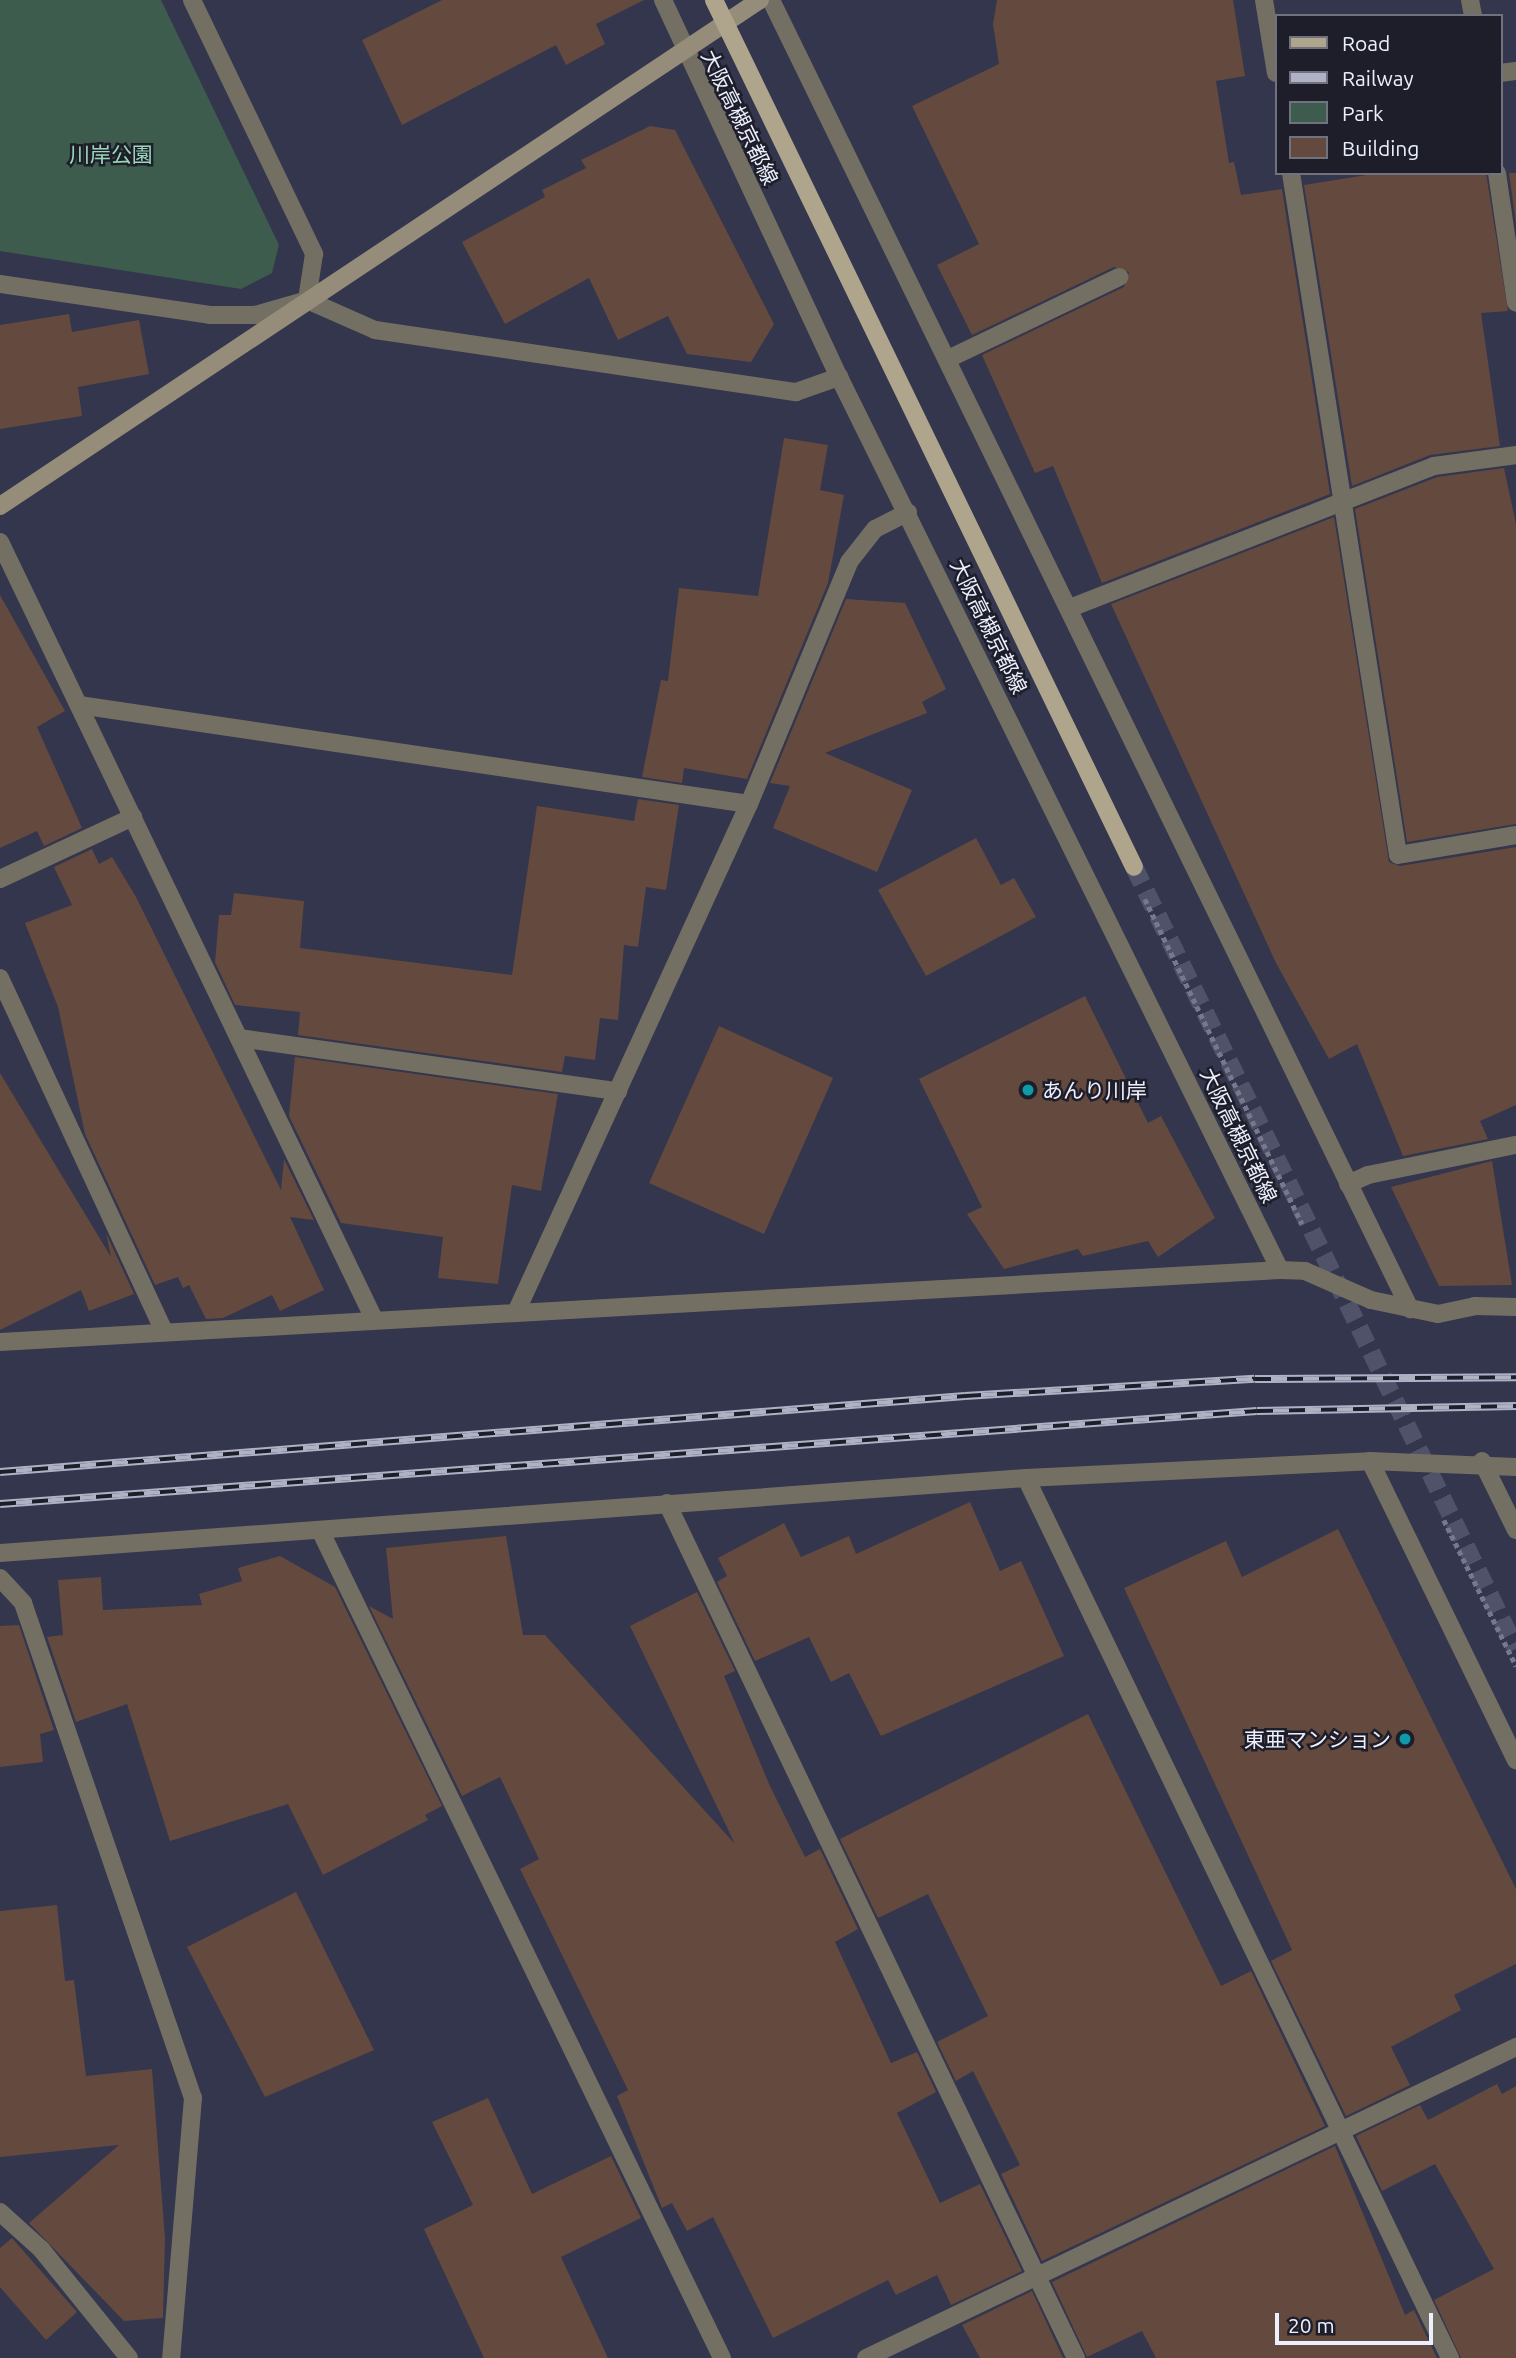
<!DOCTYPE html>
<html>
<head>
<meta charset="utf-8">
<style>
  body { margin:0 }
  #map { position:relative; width:1516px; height:2358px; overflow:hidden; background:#33364d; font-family:Ubuntu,"Noto Sans JP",sans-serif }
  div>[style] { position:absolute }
  .green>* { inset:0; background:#3e5c4e }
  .building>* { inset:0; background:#64493e }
  .primary-tunnel>* { height:18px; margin-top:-9px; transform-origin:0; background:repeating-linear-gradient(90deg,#4f5268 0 18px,transparent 0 27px) }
  .path>* { height:4.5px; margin-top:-2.25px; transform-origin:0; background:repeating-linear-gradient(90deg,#76798d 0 5px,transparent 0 8.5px) }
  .lane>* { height:18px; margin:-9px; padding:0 9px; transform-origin:9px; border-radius:9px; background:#746f63 }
  .street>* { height:18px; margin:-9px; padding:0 9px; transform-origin:9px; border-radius:9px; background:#746f63 }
  .secondary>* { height:18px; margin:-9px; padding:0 9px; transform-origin:9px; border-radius:9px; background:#958d7a }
  .primary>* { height:18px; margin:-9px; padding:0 9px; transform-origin:9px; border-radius:9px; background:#afa58c }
  .rail>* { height:8px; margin-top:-4px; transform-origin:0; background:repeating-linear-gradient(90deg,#1d1e29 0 16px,#afb2c4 0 32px); box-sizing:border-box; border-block:2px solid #afb2c4 }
  .dots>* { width:19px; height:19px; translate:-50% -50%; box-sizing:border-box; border:4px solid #1d1e29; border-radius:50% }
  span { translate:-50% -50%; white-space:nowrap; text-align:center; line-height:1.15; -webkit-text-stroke:5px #1d1e29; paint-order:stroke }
  .street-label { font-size:21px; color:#eceffe }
  .park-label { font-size:21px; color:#9ad6b9 }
  .poi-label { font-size:21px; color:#eceffe }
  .left { translate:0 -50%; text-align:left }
  .right { translate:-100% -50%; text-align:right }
  .legend { position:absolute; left:1275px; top:14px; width:228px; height:161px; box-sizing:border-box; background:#1d1e29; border:2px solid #70727e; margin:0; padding:9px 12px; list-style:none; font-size:21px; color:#eceffe }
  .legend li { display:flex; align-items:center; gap:14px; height:35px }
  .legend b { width:35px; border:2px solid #70727e }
  .scale { position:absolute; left:1275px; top:2313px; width:158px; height:32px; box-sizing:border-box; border:4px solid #eceffe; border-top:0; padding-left:9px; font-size:21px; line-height:24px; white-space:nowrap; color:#eceffe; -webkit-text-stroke:5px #1d1e29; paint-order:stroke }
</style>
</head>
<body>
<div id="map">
  <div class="green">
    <i style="clip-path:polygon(0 0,161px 0,279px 245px,272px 273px,241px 289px,0 251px)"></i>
  </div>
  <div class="building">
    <i style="clip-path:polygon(442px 0,644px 0,596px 24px,605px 44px,566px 65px,556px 45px,402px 125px,362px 40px)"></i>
    <i style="clip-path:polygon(997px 0,1233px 0,1245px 76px,1216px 81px,1229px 163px,1234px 162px,1241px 195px,1282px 189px,1330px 494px,1102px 583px,1053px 466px,1035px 473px,982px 355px,1124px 287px,1129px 272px,1114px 267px,972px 335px,937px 265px,979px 244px,912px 106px,999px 64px,993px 24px)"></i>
    <i style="clip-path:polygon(650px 126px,675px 130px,774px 324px,751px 362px,687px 354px,668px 316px,618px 340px,589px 278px,505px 324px,462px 242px,545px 197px,542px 190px,586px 168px,581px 160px)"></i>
    <i style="clip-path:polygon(1379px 173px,1486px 173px,1508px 311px,1481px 313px,1500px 446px,1430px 455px,1352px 486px,1304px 185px)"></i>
    <i style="clip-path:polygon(1509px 173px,1516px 173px,1516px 224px)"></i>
    <i style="clip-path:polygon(69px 314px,72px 332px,139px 320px,149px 374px,78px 387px,82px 416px,0 429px,0 325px)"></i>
    <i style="clip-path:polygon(784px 438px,828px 445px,820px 490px,844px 495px,828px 583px,747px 779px,684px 768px,682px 783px,642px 777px,661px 680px,668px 681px,679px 588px,758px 596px)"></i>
    <i style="clip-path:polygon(1504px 468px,1516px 524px,1516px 824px,1407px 842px,1355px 509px,1437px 477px)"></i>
    <i style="clip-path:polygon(1334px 517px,1389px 862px,1400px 866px,1516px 847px,1516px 1105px,1480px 1121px,1488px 1139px,1403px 1156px,1357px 1044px,1329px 1059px,1276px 963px,1111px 604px)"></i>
    <i style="clip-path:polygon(0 595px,65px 711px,37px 727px,82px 828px,44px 846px,37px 831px,0 848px)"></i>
    <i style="clip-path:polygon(846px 599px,905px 603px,946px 689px,922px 702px,927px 713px,825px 753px,912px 790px,877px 872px,773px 828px,790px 786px,770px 783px)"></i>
    <i style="clip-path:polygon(638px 799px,679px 805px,666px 890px,646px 887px,638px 947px,624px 945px,618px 1020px,600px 1018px,595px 1060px,565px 1056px,562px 1072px,298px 1035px,300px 1012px,235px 1005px,215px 962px,219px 915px,231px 915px,234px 893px,304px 901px,300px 948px,512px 975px,537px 806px,634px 821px)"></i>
    <i style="clip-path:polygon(976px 838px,1001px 885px,1014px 878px,1036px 917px,926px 976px,878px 890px)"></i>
    <i style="clip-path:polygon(92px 849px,99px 864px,112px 857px,136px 897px,281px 1190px,284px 1159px,314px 1220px,290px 1217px,324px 1290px,280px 1311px,272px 1295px,223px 1318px,206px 1319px,189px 1285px,183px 1288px,178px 1277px,155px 1285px,85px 1134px,58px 1007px,25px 923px,72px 905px,54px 867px)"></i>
    <i style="clip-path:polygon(1085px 996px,1148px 1123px,1161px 1116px,1215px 1218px,1158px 1257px,1148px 1241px,1083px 1256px,1078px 1249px,1004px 1269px,967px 1214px,982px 1207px,919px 1079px)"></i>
    <i style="clip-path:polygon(719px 1026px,833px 1078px,764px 1234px,649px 1183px)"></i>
    <i style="clip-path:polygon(295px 1057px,558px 1094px,541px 1191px,512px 1185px,498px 1284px,438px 1278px,443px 1237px,341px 1223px,289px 1116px)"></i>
    <i style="clip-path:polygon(0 1073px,111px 1257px,106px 1233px,134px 1294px,89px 1311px,81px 1290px,0 1330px)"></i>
    <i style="clip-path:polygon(1492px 1161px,1512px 1285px,1439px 1286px,1391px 1187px)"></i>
    <i style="clip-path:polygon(970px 1502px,1000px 1571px,1021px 1561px,1064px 1656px,881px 1736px,849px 1673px,831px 1682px,809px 1637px,755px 1661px,717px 1582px,727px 1576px,718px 1558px,784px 1523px,801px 1557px,849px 1536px,856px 1554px)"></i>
    <i style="clip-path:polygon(1338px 1529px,1516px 1889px,1516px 1964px,1454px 1995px,1461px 2010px,1391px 2047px,1410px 2085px,1346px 2116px,1271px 1961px,1292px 1950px,1124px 1588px,1226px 1541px,1242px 1577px)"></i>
    <i style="clip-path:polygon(506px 1536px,523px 1635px,545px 1635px,735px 1844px,630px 1626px,697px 1592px,735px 1671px,724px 1676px,769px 1784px,805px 1857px,820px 1849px,858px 1929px,835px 1942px,891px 2063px,917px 2052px,936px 2092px,897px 2113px,940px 2203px,980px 2184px,1022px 2271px,951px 2305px,937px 2275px,896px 2295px,888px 2280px,773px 2338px,713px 2217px,687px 2231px,672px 2203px,662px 2208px,617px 2096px,628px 2090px,520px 1869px,539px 1859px,500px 1777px,462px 1796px,369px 1606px,393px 1619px,386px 1548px)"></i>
    <i style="clip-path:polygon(280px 1556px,335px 1587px,442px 1806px,425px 1815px,428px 1820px,323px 1875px,288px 1804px,170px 1841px,127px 1704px,76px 1722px,47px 1637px,63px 1635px,58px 1580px,101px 1577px,103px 1610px,202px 1605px,199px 1594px,242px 1581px,238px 1568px)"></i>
    <i style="clip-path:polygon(19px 1625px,54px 1730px,40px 1734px,43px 1762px,0 1767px,0 1626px)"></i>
    <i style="clip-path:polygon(1088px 1714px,1221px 1986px,1251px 1971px,1325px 2126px,1042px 2261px,1001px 2174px,1020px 2165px,973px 2071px,956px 2081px,937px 2042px,988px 2016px,928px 1894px,878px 1918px,840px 1839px)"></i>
    <i style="clip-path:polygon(296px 1892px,374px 2050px,265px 2097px,187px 1947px)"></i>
    <i style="clip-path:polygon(57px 1905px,65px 1981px,74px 1980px,86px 2076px,152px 2069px,165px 2238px,163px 2318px,124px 2321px,29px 2223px,119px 2145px,0 2157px,0 1911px)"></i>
    <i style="clip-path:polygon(1497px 2084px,1502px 2094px,1516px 2086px,1516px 2358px,1461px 2358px,1434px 2300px,1494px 2269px,1435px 2164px,1382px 2191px,1356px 2136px,1420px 2105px,1428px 2120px)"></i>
    <i style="clip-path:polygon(488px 2098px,532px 2194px,611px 2156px,641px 2218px,561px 2257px,608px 2358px,484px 2358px,424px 2229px,473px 2205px,432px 2122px)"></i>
    <i style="clip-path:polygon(1335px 2146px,1405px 2315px,1414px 2310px,1437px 2358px,1156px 2358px,1142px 2331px,1087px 2357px,1052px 2282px)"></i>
    <i style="clip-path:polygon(12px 2238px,77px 2312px,46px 2340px,0 2287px,0 2248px)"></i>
    <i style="clip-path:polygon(1032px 2291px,1063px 2358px,980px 2358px,962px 2325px)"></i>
  </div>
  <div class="primary-tunnel">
    <i style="left:1134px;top:867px;width:870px;rotate:63.96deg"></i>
  </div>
  <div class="path">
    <i style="left:1145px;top:899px;width:361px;rotate:64.2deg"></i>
    <i style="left:1444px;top:1520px;width:163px;rotate:63.7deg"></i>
  </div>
  <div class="lane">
    <i style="left:0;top:2212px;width:55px;rotate:42.1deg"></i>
    <i style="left:41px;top:2249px;width:140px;rotate:51.1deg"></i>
  </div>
  <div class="street">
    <i style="left:192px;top:0;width:282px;rotate:64.3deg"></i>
    <i style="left:314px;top:254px;width:47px;rotate:98.7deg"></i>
    <i style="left:663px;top:0;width:416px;rotate:65deg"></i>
    <i style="left:839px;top:377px;width:996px;rotate:63.72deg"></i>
    <i style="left:771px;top:0;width:1457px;rotate:63.98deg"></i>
    <i style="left:1264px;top:0;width:74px;rotate:80.7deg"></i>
    <i style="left:1470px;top:0;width:16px;rotate:79deg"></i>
    <i style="left:1500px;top:73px;width:16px;rotate:-7deg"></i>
    <i style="left:1291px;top:173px;width:690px;rotate:81.08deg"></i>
    <i style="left:1398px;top:855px;width:120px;rotate:-9.6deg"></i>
    <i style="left:1497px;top:173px;width:131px;rotate:81.7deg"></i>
    <i style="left:0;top:284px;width:212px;rotate:8.4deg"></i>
    <i style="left:210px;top:315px;width:45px"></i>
    <i style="left:255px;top:315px;width:54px;rotate:-16.1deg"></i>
    <i style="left:307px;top:300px;width:74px;rotate:23.8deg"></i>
    <i style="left:375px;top:330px;width:426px;rotate:8.4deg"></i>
    <i style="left:796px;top:392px;width:46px;rotate:-19.2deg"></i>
    <i style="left:948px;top:359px;width:190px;rotate:-25.6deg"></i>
    <i style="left:0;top:542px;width:860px;rotate:64.3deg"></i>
    <i style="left:1070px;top:608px;width:391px;rotate:-21.3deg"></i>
    <i style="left:1434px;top:466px;width:83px;rotate:-7.6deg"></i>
    <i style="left:79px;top:705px;width:677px;rotate:8.41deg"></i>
    <i style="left:0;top:879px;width:147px;rotate:-25deg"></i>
    <i style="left:0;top:978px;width:389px;rotate:65.1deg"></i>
    <i style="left:239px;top:1038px;width:383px;rotate:8deg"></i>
    <i style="left:1348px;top:1184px;width:22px;rotate:-24deg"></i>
    <i style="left:1368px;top:1175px;width:151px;rotate:-11.5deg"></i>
    <i style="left:518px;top:1308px;width:554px;rotate:-65.38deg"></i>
    <i style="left:749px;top:804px;width:262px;rotate:-67.5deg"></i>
    <i style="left:849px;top:562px;width:42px;rotate:-51.8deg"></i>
    <i style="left:875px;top:529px;width:37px;rotate:-27deg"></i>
    <i style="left:0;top:1342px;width:1282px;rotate:-3.22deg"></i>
    <i style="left:1280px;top:1270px;width:25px;rotate:2deg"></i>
    <i style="left:1305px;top:1271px;width:72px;rotate:23.7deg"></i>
    <i style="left:1371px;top:1300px;width:68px;rotate:11.8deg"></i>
    <i style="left:1438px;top:1314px;width:38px;rotate:-12deg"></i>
    <i style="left:1475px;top:1306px;width:41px;rotate:1.4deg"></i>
    <i style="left:1370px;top:1461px;width:333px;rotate:64deg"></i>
    <i style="left:1482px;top:1461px;width:77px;rotate:63.8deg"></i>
    <i style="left:1026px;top:1478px;width:977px;rotate:64.27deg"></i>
    <i style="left:667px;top:1503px;width:948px;rotate:64.44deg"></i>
    <i style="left:320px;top:1530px;width:920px;rotate:64.1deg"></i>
    <i style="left:0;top:1553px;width:1029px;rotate:-4.18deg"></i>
    <i style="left:1026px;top:1478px;width:344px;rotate:-2.8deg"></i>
    <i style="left:1370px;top:1461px;width:146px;rotate:2.4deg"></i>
    <i style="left:0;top:1578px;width:34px;rotate:47deg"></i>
    <i style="left:23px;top:1603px;width:523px;rotate:71.05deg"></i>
    <i style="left:193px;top:2098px;width:261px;rotate:94.8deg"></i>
    <i style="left:866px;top:2358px;width:721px;rotate:-25.57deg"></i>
  </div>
  <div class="secondary">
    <i style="left:0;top:506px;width:913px;rotate:-33.66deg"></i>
  </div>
  <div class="primary">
    <i style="left:714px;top:0;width:963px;rotate:64.15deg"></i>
  </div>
  <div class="rail">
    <i style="left:0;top:1472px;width:968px;rotate:-4.5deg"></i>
    <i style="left:965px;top:1396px;width:290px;rotate:-3.4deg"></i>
    <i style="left:1255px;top:1379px;width:261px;rotate:-0.4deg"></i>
    <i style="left:0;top:1504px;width:1260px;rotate:-4.23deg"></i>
    <i style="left:1257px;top:1411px;width:259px;rotate:-1.1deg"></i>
  </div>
  <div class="dots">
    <i style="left:1028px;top:1090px;background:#0f9aa8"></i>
    <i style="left:1405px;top:1739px;background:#0f9aa8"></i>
  </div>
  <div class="street-label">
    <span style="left:740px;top:117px;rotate:64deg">大阪高槻京都線</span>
    <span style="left:989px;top:626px;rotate:64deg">大阪高槻京都線</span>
    <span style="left:1239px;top:1135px;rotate:64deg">大阪高槻京都線</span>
  </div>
  <div class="park-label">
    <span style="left:111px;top:154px">川岸公園</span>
  </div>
  <div class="poi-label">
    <span class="left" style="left:1042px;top:1090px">あんり川岸</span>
    <span class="right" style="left:1391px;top:1739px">東亜マンション</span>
  </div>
  <ul class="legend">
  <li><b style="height:9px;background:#afa58c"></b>Road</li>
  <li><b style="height:9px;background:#afb2c4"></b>Railway</li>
  <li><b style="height:19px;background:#3e5c4e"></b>Park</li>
  <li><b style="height:19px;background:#64493e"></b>Building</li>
  </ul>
  <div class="scale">20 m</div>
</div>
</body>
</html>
